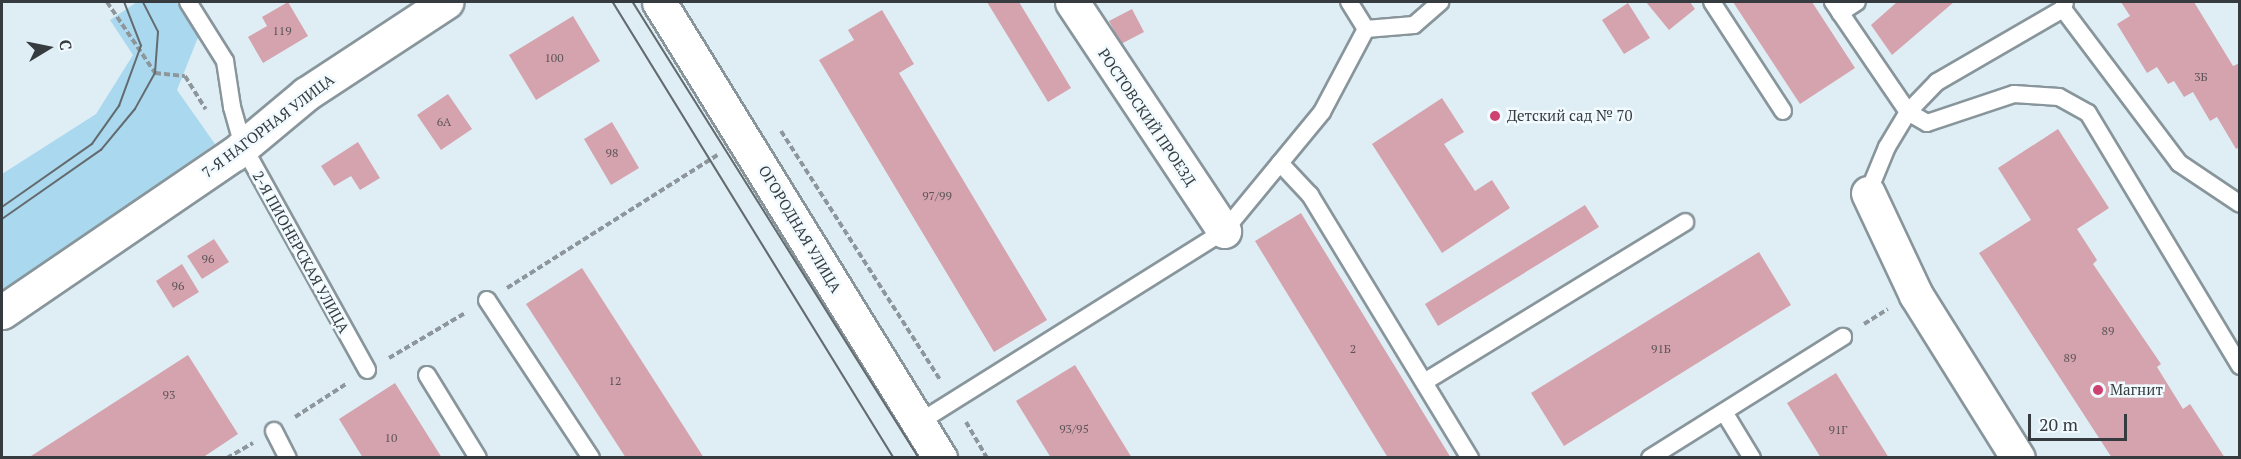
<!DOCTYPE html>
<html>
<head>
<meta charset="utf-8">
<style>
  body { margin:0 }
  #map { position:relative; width:2241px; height:459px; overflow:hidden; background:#dfeef5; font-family:"PT Serif",serif }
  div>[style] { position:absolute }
  .green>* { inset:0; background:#aad8ee }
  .building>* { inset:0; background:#d5a3ad }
  .path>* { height:4px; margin-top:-2px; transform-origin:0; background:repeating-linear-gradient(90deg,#8c969b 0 6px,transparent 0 9px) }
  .roads { filter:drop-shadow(2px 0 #88969c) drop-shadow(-2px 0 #88969c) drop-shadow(0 2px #88969c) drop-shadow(0 -2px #88969c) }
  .service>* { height:16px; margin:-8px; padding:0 8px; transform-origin:8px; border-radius:8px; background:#fff }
  .minor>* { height:33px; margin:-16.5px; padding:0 16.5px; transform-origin:16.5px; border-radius:16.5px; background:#fff }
  .tertiary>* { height:33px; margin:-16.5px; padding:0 16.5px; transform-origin:16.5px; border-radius:16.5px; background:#fff }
  .tram>* { height:1.5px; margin:-0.75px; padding:0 0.75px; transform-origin:0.75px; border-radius:0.75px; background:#636b6f }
  .dots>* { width:16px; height:16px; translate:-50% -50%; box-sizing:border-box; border:3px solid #f1fafe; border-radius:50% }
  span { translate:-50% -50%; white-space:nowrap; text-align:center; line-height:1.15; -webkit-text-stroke:5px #f1fafe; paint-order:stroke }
  .number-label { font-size:12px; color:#5d555a }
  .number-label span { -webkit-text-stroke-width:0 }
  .poi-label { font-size:15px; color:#353b3e }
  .left { translate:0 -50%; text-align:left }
  .street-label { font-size:15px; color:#353b3e }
  .frame { position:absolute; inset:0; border:3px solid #353b3e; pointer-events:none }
  .north { position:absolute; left:18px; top:18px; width:60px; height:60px; -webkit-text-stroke:4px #f1fafe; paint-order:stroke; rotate:80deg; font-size:16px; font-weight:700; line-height:24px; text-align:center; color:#353b3e }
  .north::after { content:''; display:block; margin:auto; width:21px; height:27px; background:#353b3e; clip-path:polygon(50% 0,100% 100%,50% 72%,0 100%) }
  .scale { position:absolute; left:2028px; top:414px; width:99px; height:27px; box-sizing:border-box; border:3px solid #353b3e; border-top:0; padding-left:8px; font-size:18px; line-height:21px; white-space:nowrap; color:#353b3e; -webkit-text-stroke:4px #f1fafe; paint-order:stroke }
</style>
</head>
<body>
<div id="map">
  <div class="green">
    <i style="clip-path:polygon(137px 2px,175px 2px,205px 20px,177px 90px,215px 144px,2px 292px,2px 174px,96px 114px,133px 55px,110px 20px)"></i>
  </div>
  <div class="building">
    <i style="clip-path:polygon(288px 2px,308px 36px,263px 63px,248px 37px,267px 26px,262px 17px)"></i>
    <i style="clip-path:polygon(987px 2px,1019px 2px,1071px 88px,1048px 102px)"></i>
    <i style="clip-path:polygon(1646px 2px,1690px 2px,1695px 9px,1669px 30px)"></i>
    <i style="clip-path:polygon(1733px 2px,1812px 2px,1855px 68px,1800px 104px)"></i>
    <i style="clip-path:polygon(1897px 2px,1954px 2px,1892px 55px,1871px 25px)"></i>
    <i style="clip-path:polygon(2121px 2px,2194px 2px,2233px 66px,2240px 63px,2240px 147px,2236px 149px,2217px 117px,2210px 121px,2193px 92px,2184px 97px,2174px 81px,2168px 84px,2157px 67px,2147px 73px,2117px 24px,2130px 16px)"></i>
    <i style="clip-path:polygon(1628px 3px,1650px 38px,1624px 54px,1602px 20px)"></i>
    <i style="clip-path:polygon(1132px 9px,1144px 32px,1121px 44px,1109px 21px)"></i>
    <i style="clip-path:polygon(882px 10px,914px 64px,899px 73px,1047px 320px,994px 352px,819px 60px,854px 40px,848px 30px)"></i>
    <i style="clip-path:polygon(573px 16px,600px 61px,536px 100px,509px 55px)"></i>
    <i style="clip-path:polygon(448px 94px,472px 129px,441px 150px,417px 115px)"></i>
    <i style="clip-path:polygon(1442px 98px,1464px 132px,1444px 144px,1475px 191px,1492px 180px,1510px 208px,1442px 253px,1372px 144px)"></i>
    <i style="clip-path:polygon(612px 122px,639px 168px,611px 185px,584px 139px)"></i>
    <i style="clip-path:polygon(2058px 129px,2109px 208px,2077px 229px,2097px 260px,2093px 264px,2161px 364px,2157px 367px,2183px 409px,2190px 404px,2225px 458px,2112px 458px,1979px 253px,2031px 220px,1998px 168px)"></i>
    <i style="clip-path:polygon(358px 142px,380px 178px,360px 190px,351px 176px,334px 186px,321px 166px)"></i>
    <i style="clip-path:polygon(1585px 205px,1599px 227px,1438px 326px,1425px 304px)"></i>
    <i style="clip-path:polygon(1301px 213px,1451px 458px,1388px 458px,1255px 241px)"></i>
    <i style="clip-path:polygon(214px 239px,229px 262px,202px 279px,187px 256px)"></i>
    <i style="clip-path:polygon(1759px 252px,1791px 305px,1564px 446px,1531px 393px)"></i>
    <i style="clip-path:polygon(182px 264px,199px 292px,173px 308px,156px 281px)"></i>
    <i style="clip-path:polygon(582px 268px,704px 458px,626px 458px,526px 304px)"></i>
    <i style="clip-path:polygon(188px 355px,238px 434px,202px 458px,28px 458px)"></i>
    <i style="clip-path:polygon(1075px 365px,1132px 458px,1051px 458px,1016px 401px)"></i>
    <i style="clip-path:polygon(1836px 373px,1889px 458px,1821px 458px,1787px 403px)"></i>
    <i style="clip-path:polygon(395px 383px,442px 458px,363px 458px,339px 419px)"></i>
  </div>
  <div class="path">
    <i style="left:107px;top:2px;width:86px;rotate:55.9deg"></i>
    <i style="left:155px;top:73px;width:30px;rotate:6deg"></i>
    <i style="left:185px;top:76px;width:39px;rotate:58deg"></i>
    <i style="left:781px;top:131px;width:295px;rotate:57.4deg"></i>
    <i style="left:507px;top:288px;width:249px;rotate:-32.3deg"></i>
    <i style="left:1864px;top:324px;width:28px;rotate:-32deg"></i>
    <i style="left:389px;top:358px;width:88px;rotate:-30.6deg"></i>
    <i style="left:295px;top:417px;width:61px;rotate:-32.9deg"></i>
    <i style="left:966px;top:422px;width:42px;rotate:59.7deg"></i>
    <i style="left:227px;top:458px;width:30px;rotate:-30deg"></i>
  </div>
  <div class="roads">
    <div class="service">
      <i style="left:188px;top:2px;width:70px;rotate:57.9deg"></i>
      <i style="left:225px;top:61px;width:47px;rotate:81.3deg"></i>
      <i style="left:232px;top:107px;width:41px;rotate:74.2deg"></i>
      <i style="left:243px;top:146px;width:256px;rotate:61deg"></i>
      <i style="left:1712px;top:2px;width:130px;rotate:56.9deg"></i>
      <i style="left:1833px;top:2px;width:133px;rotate:55.7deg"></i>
      <i style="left:1908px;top:112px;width:22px;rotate:30deg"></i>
      <i style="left:1927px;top:123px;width:92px;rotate:-18.4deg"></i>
      <i style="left:2014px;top:94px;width:45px;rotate:3.8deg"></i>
      <i style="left:2059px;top:97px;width:33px;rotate:29deg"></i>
      <i style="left:2088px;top:113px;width:295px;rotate:59deg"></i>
      <i style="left:2063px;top:9px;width:193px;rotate:53deg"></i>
      <i style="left:2179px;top:163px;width:73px;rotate:33.9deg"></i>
      <i style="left:1840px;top:13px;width:20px;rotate:-33deg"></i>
      <i style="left:1366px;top:29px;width:48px;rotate:-4.8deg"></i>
      <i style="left:1414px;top:25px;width:35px;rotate:-41deg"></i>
      <i style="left:1280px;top:163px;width:44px;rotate:46.8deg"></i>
      <i style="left:1310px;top:195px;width:308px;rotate:58.7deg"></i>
      <i style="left:1868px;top:193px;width:50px;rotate:-67.6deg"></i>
      <i style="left:1887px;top:147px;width:41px;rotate:-59deg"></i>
      <i style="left:1908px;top:112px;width:42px;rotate:-46deg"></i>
      <i style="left:1937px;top:82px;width:146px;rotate:-30.1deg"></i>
      <i style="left:2063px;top:9px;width:7px;rotate:-74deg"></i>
      <i style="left:487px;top:300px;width:189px;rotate:56.6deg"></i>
      <i style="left:427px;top:375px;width:97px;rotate:58.4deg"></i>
      <i style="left:1426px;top:381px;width:304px;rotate:-31.5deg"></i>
      <i style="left:1724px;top:412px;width:54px;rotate:58.7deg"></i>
      <i style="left:918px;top:423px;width:361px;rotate:-32.1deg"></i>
      <i style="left:1224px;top:231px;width:154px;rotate:-50.5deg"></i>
      <i style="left:1322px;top:112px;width:94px;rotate:-62.1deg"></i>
      <i style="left:1366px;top:29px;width:32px;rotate:-122deg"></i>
      <i style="left:274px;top:431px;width:30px;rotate:63deg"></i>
      <i style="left:1650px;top:458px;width:228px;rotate:-32.1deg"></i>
    </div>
    <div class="minor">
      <i style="left:1072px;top:2px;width:275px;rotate:56.4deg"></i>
      <i style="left:1868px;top:193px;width:113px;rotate:64.8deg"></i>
      <i style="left:1916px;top:295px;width:192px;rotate:58deg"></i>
      <i style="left:2px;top:312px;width:281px;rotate:-34.3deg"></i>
      <i style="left:234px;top:154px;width:94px;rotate:-39.8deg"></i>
      <i style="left:306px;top:94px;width:168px;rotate:-33.3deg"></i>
    </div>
    <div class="tertiary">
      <i style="left:659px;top:2px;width:536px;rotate:58.36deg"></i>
    </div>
  </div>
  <div class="tram">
    <i style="left:613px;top:2px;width:536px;rotate:58.36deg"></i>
    <i style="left:633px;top:2px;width:538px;rotate:57.9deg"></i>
    <i style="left:2px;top:207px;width:110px;rotate:-35deg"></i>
    <i style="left:92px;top:144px;width:47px;rotate:-54.6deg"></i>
    <i style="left:119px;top:106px;width:64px;rotate:-69.9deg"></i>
    <i style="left:141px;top:46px;width:47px;rotate:-111.1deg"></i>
    <i style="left:2px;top:219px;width:121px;rotate:-34.9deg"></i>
    <i style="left:101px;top:150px;width:53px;rotate:-50.3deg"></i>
    <i style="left:135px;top:109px;width:41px;rotate:-60.9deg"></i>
    <i style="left:155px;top:73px;width:41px;rotate:-85.8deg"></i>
    <i style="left:158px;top:32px;width:34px;rotate:-117deg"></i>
  </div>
  <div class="dots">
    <i style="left:1495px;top:116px;background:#cf416e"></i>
    <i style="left:2098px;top:390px;background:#cf416e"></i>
  </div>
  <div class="number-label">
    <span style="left:282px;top:31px">119</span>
    <span style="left:554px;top:58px">100</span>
    <span style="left:2201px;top:77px">3Б</span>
    <span style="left:444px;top:122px">6А</span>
    <span style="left:612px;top:153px">98</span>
    <span style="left:937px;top:196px">97/99</span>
    <span style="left:208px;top:259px">96</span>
    <span style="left:178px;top:286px">96</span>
    <span style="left:2108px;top:331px">89</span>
    <span style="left:1353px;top:349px">2</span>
    <span style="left:1661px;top:349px">91Б</span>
    <span style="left:2070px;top:358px">89</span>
    <span style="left:615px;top:381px">12</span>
    <span style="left:169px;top:395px">93</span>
    <span style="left:1074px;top:429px">93/95</span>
    <span style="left:1838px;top:430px">91Г</span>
    <span style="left:391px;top:438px">10</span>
  </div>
  <div class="poi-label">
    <span class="left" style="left:1507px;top:116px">Детский сад № 70</span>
    <span class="left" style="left:2110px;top:390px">Магнит</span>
  </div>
  <div class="street-label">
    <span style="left:1147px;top:117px;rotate:56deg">РОСТОВСКИЙ ПРОЕЗД</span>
    <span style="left:268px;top:126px;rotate:-37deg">7-Я НАГОРНАЯ УЛИЦА</span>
    <span style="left:800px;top:229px;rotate:59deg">ОГОРОДНАЯ УЛИЦА</span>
    <span style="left:301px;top:252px;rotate:61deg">2-Я ПИОНЕРСКАЯ УЛИЦА</span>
  </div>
  <div class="frame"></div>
  <div class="north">С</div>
  <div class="scale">20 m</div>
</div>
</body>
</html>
